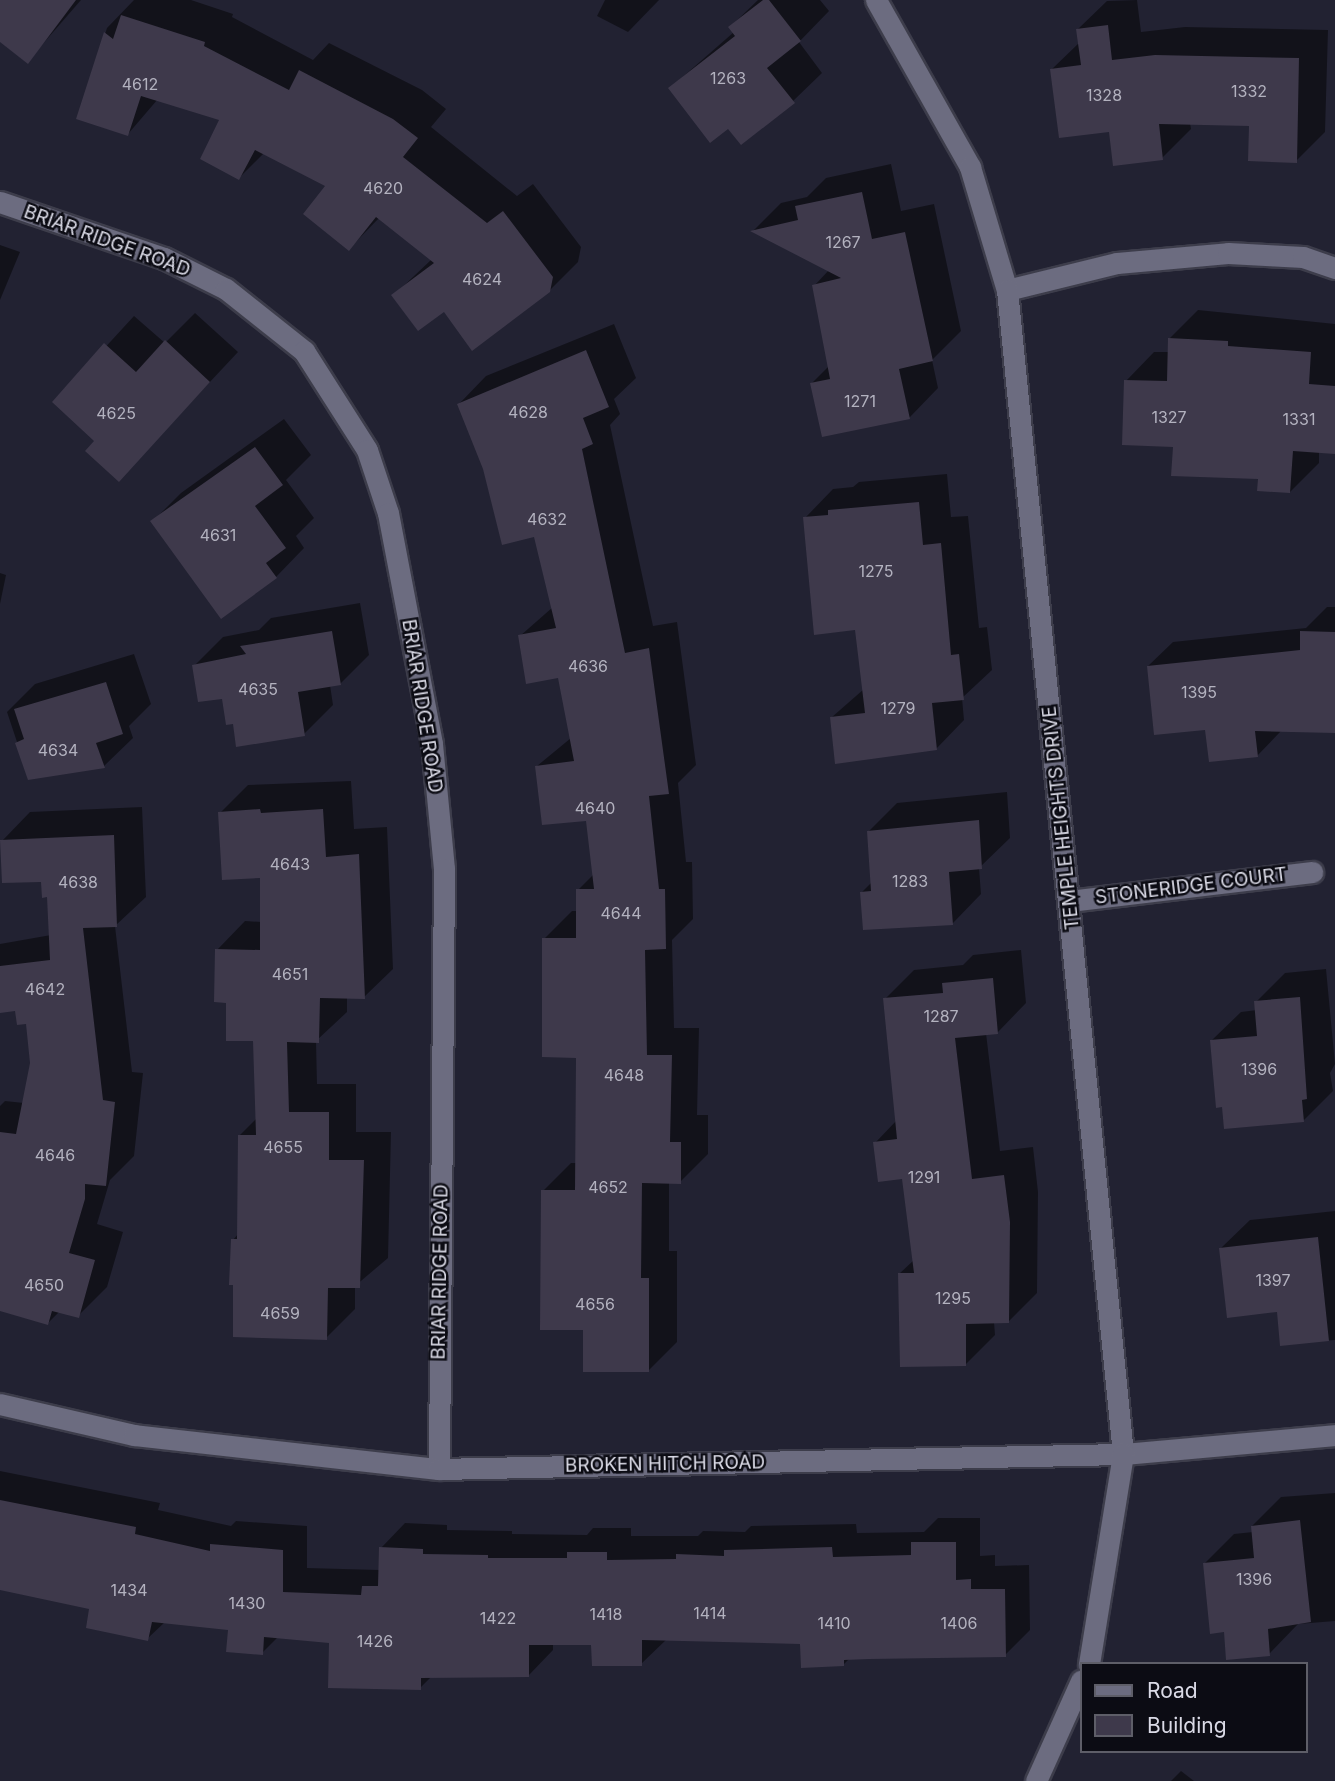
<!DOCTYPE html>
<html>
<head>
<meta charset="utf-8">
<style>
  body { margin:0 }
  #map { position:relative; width:1335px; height:1781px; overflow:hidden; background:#222232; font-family:Inter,sans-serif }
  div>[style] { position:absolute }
  .shadow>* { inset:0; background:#0007 }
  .building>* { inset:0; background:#3e394b }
  .roads { filter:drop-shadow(2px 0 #3d3d4b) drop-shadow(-2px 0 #3d3d4b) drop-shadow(0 2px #3d3d4b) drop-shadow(0 -2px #3d3d4b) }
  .street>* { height:21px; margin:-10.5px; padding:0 10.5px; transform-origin:10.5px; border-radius:10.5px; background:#6c6c80 }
  .secondary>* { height:21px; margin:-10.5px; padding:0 10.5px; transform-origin:10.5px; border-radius:10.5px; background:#6c6c80 }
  span { translate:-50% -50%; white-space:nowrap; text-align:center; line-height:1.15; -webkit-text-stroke:5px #0c0c14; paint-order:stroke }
  .number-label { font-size:16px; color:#b3b2bf }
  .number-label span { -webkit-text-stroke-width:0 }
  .street-label { font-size:19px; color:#dadae6 }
  .legend { position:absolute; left:1080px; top:1662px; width:228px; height:91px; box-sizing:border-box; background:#0c0c14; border:2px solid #5e5e68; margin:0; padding:9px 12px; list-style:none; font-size:21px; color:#dadae6 }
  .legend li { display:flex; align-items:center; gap:14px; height:35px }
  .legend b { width:35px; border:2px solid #5e5e68 }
</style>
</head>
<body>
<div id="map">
  <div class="shadow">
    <i style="clip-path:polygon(0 0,81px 0,28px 61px,0 40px)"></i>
    <i style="clip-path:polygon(134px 0,191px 0,233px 14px,232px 17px,313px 60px,329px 43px,422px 90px,446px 109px,431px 127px,517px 196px,533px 184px,581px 247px,578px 262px,549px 291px,445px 310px,394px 295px,432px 259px,380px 217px,349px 249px,328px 185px,264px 153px,239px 178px,222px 119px,158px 99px,128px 134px,78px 118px,107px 28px)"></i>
    <i style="clip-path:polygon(605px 0,659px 0,628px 32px,597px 16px)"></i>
    <i style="clip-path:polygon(758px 0,820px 0,829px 11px,799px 42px,822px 73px,793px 101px,729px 126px,670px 88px,734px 32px,730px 27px)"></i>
    <i style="clip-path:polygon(1137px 0,1141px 32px,1185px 27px,1328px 30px,1325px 132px,1296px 161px,1251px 124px,1190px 123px,1191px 129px,1162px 158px,1111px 130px,1052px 69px,1080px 42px,1078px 29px,1107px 1px)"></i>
    <i style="clip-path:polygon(891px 164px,901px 211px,934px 204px,961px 331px,932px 360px,938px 388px,910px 417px,823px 435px,812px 383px,829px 366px,814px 286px,829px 270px,753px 231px,781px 203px,807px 197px,826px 178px)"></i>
    <i style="clip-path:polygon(0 245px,20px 252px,0 300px)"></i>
    <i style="clip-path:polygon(1198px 310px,1335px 324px,1335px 453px,1319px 452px,1319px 463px,1290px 492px,1174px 446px,1126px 381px,1154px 352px,1169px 352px,1169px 339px)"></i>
    <i style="clip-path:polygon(195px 313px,238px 352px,119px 479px,96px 441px,55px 402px,134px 316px,165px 343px)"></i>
    <i style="clip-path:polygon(614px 324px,636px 378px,614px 399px,620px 414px,610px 425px,653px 626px,677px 622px,696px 765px,678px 783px,686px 862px,692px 862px,693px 919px,672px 940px,674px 1028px,699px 1028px,697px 1115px,708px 1115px,708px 1154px,680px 1182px,669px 1182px,669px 1251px,677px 1251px,677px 1342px,649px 1370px,585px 1328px,543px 1191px,571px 1163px,577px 1163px,578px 1056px,544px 939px,572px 911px,578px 911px,578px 890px,594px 874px,588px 819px,537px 766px,571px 738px,559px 676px,520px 636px,553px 607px,535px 535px,484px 469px,459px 404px,486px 376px)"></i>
    <i style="clip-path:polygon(284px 419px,311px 455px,286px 480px,314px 518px,296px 536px,304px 548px,276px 577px,152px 522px,181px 493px)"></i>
    <i style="clip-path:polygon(947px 474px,951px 517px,968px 516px,979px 628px,987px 627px,992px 670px,962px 698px,964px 720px,936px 749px,832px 717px,864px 689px,856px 628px,805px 518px,833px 489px,853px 487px,859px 482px)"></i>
    <i style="clip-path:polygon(0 573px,6px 575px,0 604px)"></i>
    <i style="clip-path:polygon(360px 603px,369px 655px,340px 684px,330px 685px,333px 705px,304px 734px,234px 722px,223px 697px,194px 666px,223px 637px,259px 630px,271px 618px)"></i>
    <i style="clip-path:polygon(1327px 607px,1335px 607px,1335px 731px,1281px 731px,1257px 756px,1207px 728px,1148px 666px,1173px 642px,1306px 628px)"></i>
    <i style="clip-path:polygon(134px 654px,151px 704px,129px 726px,133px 738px,104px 766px,29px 778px,7px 712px,35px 684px)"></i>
    <i style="clip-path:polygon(351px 781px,354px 829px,387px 827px,393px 969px,364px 997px,347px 997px,347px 1012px,316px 1041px,317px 1084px,356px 1084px,356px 1132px,391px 1132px,388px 1258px,355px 1286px,355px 1309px,326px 1338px,233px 1240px,239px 1233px,239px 1136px,257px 1118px,254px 1040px,228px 1001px,217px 950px,245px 921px,262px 922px,262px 876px,220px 813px,248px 785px)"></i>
    <i style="clip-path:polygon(1007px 792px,1010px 838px,979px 868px,981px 894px,953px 923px,861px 893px,872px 882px,868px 832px,897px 803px)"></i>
    <i style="clip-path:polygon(142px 807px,146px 897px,115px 926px,132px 1072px,143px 1073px,134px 1156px,110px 1180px,97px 1224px,123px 1232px,107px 1287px,78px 1316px,60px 1311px,48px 1323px,0 1309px,0 1106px,5px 1101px,24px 1103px,32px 1063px,27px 1022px,17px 1009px,0 1011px,0 944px,51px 935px,49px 896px,42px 880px,2px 841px,30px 812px)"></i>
    <i style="clip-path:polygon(1021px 950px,1026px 1003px,998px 1032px,986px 1033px,1000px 1151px,1033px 1147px,1038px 1192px,1037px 1293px,1008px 1322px,994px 1322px,995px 1335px,966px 1364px,899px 1274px,914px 1260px,903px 1177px,875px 1143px,897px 1120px,885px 999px,914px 970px,963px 965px,973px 955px)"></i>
    <i style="clip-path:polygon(1326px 969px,1335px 1064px,1330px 1073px,1333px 1091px,1304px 1120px,1212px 1040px,1241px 1012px,1257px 1010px,1256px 1002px,1285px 973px)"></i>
    <i style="clip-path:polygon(1335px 1211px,1335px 1340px,1282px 1344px,1279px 1310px,1221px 1248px,1250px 1220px)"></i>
    <i style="clip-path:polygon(0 1471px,160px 1503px,158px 1510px,231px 1526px,236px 1521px,307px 1526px,307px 1568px,380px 1570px,381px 1548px,405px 1523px,447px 1525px,447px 1530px,512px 1531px,512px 1534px,587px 1535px,593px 1528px,631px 1528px,631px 1536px,698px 1536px,703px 1531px,745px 1532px,751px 1526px,856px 1524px,857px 1533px,924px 1532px,938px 1518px,980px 1518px,980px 1556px,995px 1555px,995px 1566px,1029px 1565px,1030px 1630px,1005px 1655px,850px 1658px,843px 1665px,802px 1642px,667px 1639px,641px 1664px,593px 1643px,553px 1643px,553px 1650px,529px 1675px,432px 1676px,420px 1688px,331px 1642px,279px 1636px,262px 1653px,230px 1628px,165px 1622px,147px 1639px,92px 1608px,0 1586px)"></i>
    <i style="clip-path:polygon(1335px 1493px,1335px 1621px,1298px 1624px,1269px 1654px,1225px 1630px,1205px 1563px,1234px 1534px,1253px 1532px,1252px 1526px,1281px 1497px)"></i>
    <i style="clip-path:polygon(1181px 1771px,1194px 1781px,1171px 1781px)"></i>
  </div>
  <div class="building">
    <i style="clip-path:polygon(0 0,76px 0,28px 64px,0 42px)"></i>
    <i style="clip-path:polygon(763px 0,769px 0,801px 41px,767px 68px,795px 103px,741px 145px,728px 129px,710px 143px,668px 88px,735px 36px,728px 27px)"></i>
    <i style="clip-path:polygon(121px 15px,205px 42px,204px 46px,289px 90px,299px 70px,393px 119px,418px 138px,403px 157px,487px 223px,503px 211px,553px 277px,550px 292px,472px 351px,444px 312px,418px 331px,391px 295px,434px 263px,376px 217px,349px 251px,303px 214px,325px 186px,255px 150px,239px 180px,200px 159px,219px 120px,141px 96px,128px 136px,76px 119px,104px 32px,113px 39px)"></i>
    <i style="clip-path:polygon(1108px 25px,1112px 60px,1155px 55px,1299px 58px,1297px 163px,1248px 161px,1249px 126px,1159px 124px,1163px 160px,1113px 166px,1109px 132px,1059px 138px,1050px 69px,1081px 65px,1076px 29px)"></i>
    <i style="clip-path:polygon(862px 192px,872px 239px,905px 232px,933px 361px,899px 369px,910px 419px,822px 437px,810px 383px,830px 379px,812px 285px,841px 278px,750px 231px,798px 220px,795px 206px)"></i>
    <i style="clip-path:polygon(1168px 338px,1228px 341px,1228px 346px,1311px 352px,1309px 384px,1335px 386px,1335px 454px,1293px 451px,1290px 493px,1257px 491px,1258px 479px,1171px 476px,1173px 447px,1122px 445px,1124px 380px,1167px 381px)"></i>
    <i style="clip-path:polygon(165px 340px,210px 382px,119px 482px,85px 451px,94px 441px,52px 402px,104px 343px,136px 372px)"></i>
    <i style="clip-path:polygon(586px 350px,609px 407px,583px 418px,593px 444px,582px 449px,625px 653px,649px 648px,669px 794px,649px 796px,659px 889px,665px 889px,666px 949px,645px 950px,647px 1055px,672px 1055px,670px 1142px,681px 1142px,681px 1184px,642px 1183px,641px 1278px,649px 1278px,649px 1372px,583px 1372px,583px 1330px,540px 1330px,541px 1190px,575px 1190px,576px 1058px,542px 1057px,542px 938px,576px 938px,576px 889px,594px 889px,586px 821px,542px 825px,535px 766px,574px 761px,558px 678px,526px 684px,518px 635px,556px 628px,534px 537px,502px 545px,483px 469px,457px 404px)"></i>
    <i style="clip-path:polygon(255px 447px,283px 485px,255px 506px,286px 548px,266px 563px,277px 578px,221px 619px,150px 521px)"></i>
    <i style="clip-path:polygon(919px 502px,923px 545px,941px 543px,951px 655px,959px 654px,964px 700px,932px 703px,937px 750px,835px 764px,830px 717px,865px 713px,855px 630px,814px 635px,803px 517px,828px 515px,828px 510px)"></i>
    <i style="clip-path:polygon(332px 631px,341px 685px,298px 692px,305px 736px,236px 747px,233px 724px,226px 725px,222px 699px,198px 702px,192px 665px,246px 654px,240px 646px)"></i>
    <i style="clip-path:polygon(1300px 631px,1335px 632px,1335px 733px,1255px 731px,1258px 757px,1209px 762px,1205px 730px,1154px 735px,1147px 666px,1300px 650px)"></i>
    <i style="clip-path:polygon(106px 682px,123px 734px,96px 743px,105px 768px,28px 780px,15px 743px,24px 739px,14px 709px)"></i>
    <i style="clip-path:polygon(260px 809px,261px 813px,323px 809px,326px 857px,359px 854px,365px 999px,320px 998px,319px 1043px,287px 1042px,289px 1112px,329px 1112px,329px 1160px,364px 1160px,360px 1288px,328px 1288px,327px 1340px,233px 1337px,233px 1285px,229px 1285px,231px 1239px,237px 1239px,238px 1135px,256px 1135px,253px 1041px,226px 1041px,226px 1003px,214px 1002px,215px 949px,260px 950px,260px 878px,222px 880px,218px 812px)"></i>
    <i style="clip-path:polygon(979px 820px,982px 869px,949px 872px,953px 925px,863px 930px,860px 892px,871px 891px,867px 831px)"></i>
    <i style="clip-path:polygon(114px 835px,117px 927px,83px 928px,103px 1100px,115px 1102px,106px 1186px,85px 1184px,85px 1199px,69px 1253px,95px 1260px,79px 1318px,52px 1311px,48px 1325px,0 1311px,0 1132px,16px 1134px,30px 1063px,26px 1024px,17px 1025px,15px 1011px,0 1013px,0 966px,50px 960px,47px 897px,42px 898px,41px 882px,2px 883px,0 840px)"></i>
    <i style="clip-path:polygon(993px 978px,998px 1034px,955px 1038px,972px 1179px,1004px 1175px,1010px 1222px,1009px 1323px,966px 1324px,966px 1366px,900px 1367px,898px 1273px,914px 1273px,902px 1179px,878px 1182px,873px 1142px,897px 1139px,883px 998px,943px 993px,942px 983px)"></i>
    <i style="clip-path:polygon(1300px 997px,1307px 1099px,1302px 1100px,1304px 1122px,1224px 1129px,1222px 1107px,1216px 1108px,1210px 1040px,1257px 1036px,1254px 1001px)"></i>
    <i style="clip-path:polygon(1318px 1237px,1329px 1341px,1280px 1346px,1277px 1312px,1227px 1318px,1219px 1248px)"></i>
    <i style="clip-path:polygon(0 1500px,136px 1527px,135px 1534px,210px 1551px,210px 1544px,283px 1550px,283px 1592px,361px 1595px,362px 1586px,378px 1586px,379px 1547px,423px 1549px,423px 1554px,488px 1555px,488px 1558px,567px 1558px,567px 1552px,607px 1552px,607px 1560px,676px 1559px,676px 1554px,724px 1556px,724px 1550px,832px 1547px,833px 1557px,911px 1555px,911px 1542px,956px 1542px,956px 1580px,971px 1579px,971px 1589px,1005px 1589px,1006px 1657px,869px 1659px,844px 1660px,844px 1666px,801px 1668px,800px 1644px,642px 1640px,642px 1666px,592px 1666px,591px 1645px,529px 1645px,529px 1677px,421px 1678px,421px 1690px,328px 1688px,329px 1643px,264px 1637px,263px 1655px,226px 1652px,228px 1630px,152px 1622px,148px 1641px,86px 1628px,89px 1609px,0 1590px)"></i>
    <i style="clip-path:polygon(1300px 1520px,1311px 1622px,1268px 1629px,1270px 1656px,1226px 1660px,1224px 1632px,1210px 1634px,1203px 1563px,1254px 1558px,1251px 1526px)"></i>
  </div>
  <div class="roads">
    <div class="street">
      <i style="left:0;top:202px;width:173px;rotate:18.9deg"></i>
      <i style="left:164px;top:258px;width:69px;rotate:26.6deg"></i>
      <i style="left:226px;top:289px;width:100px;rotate:38.5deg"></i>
      <i style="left:304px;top:351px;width:117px;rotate:57.5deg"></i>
      <i style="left:367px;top:450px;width:66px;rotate:71.6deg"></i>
      <i style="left:388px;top:513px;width:235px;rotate:79.2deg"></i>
      <i style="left:432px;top:744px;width:126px;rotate:84.5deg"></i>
      <i style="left:444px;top:869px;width:600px;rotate:90.48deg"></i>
      <i style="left:1007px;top:290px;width:113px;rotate:-13.8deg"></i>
      <i style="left:1117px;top:263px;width:111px;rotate:-5.1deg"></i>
      <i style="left:1228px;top:253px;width:75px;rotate:3.1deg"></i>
      <i style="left:1303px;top:257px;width:34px;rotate:19deg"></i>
      <i style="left:1069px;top:901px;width:245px;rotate:-6.8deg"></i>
      <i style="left:0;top:1404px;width:138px;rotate:13deg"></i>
      <i style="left:134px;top:1435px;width:307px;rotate:6.4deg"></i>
      <i style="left:439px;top:1469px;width:684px;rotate:-1.26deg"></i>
      <i style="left:1123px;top:1454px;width:213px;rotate:-5.1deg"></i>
    </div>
    <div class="secondary">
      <i style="left:876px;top:0;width:192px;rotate:60.6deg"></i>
      <i style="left:970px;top:167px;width:128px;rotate:73.3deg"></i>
      <i style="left:1007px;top:290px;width:1170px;rotate:84.31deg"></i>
      <i style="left:1123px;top:1454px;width:213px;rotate:99.2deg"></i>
      <i style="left:1036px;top:1781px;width:110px;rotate:-65.8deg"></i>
    </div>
  </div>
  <div class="number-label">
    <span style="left:728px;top:78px">1263</span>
    <span style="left:140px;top:84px">4612</span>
    <span style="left:1249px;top:91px">1332</span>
    <span style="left:1104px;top:95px">1328</span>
    <span style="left:383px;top:188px">4620</span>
    <span style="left:843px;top:242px">1267</span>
    <span style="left:482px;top:279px">4624</span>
    <span style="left:860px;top:401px">1271</span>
    <span style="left:528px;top:412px">4628</span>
    <span style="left:116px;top:413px">4625</span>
    <span style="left:1169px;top:417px">1327</span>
    <span style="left:1299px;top:419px">1331</span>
    <span style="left:547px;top:519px">4632</span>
    <span style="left:218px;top:535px">4631</span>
    <span style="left:876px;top:571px">1275</span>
    <span style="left:588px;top:666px">4636</span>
    <span style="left:258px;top:689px">4635</span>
    <span style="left:1199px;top:692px">1395</span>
    <span style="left:898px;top:708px">1279</span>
    <span style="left:58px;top:750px">4634</span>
    <span style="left:595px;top:808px">4640</span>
    <span style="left:290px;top:864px">4643</span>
    <span style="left:910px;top:881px">1283</span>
    <span style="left:78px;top:882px">4638</span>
    <span style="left:621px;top:913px">4644</span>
    <span style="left:290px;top:974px">4651</span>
    <span style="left:45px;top:989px">4642</span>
    <span style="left:941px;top:1016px">1287</span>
    <span style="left:1259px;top:1069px">1396</span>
    <span style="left:624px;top:1075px">4648</span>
    <span style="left:283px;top:1147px">4655</span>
    <span style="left:55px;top:1155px">4646</span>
    <span style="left:924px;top:1177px">1291</span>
    <span style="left:608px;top:1187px">4652</span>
    <span style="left:1273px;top:1280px">1397</span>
    <span style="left:44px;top:1285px">4650</span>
    <span style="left:953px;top:1298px">1295</span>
    <span style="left:595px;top:1304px">4656</span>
    <span style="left:280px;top:1313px">4659</span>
    <span style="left:1254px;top:1579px">1396</span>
    <span style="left:129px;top:1590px">1434</span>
    <span style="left:247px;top:1603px">1430</span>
    <span style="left:710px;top:1613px">1414</span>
    <span style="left:606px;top:1614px">1418</span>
    <span style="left:498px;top:1618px">1422</span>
    <span style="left:834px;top:1623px">1410</span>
    <span style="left:959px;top:1623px">1406</span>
    <span style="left:375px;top:1641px">1426</span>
  </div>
  <div class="street-label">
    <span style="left:107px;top:241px;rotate:20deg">BRIAR RIDGE ROAD</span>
    <span style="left:422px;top:706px;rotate:81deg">BRIAR RIDGE ROAD</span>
    <span style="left:1061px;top:818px;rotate:-96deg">TEMPLE HEIGHTS DRIVE</span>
    <span style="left:1191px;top:886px;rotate:-7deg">STONERIDGE COURT</span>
    <span style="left:440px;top:1272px;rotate:-89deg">BRIAR RIDGE ROAD</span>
    <span style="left:665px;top:1464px;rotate:-1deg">BROKEN HITCH ROAD</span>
  </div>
  <ul class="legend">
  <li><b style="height:9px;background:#6c6c80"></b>Road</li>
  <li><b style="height:19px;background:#3e394b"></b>Building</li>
  </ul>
</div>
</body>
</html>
